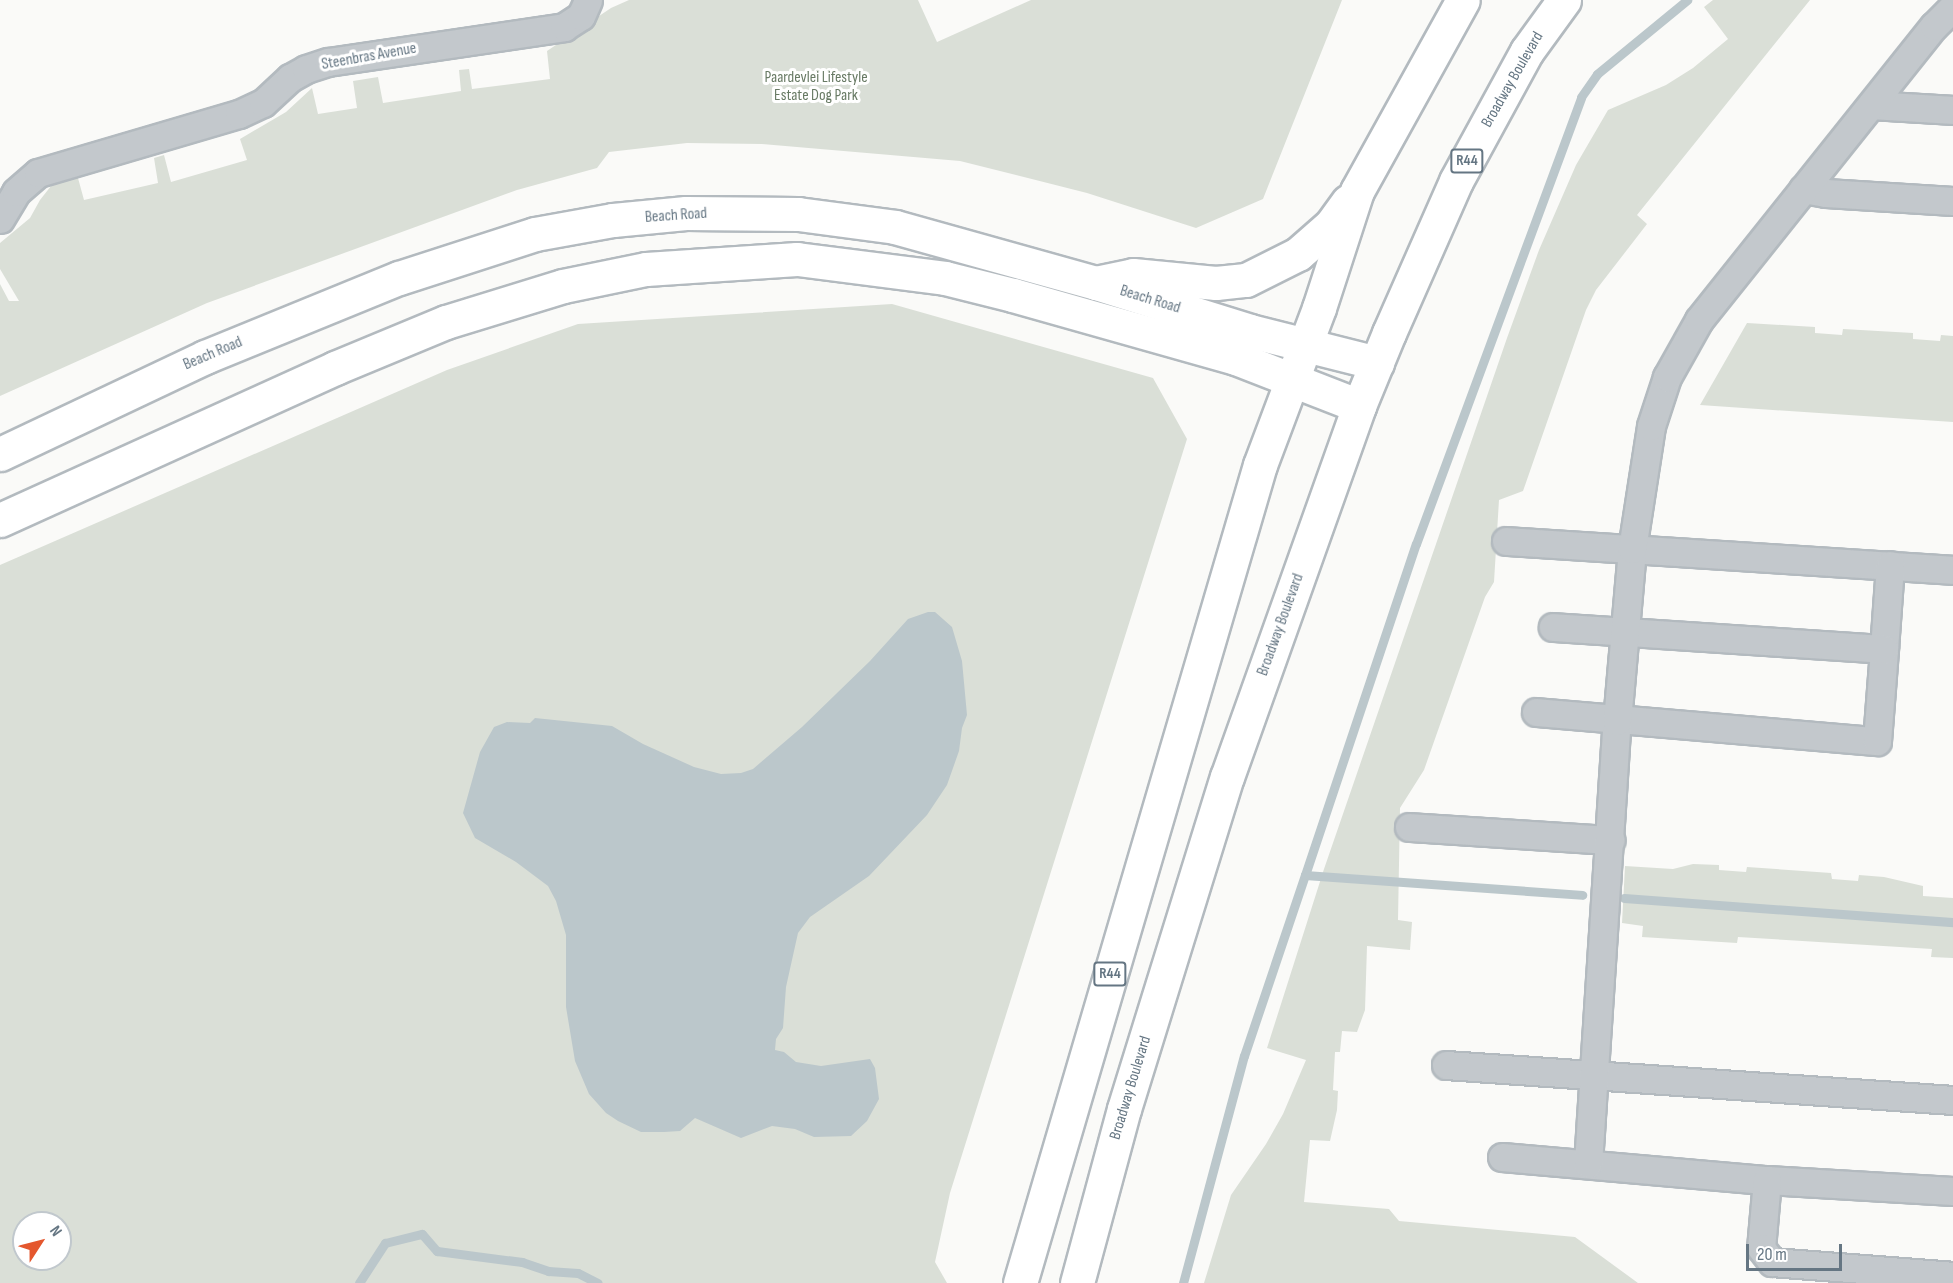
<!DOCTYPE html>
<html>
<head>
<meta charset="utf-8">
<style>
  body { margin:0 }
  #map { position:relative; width:1953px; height:1283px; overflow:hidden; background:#fafaf8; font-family:"Sofia Sans Condensed",sans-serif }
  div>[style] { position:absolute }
  .green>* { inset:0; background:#dadfd7 }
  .water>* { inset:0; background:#bbc7cb }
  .stream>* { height:9px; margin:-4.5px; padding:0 4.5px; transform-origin:4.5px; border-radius:4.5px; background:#bbc7cb }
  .roads { filter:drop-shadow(2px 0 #b3babf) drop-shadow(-2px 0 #b3babf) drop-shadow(0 2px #b3babf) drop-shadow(0 -2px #b3babf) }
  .street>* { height:27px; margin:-13.5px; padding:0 13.5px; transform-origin:13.5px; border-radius:13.5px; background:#c3c8cc }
  .secondary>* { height:33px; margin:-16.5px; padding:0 16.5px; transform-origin:16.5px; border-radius:16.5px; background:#fff }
  .primary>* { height:33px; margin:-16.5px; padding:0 16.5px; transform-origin:16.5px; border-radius:16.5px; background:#fff }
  span { translate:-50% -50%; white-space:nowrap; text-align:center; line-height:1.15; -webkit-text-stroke:6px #fff; paint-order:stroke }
  .shield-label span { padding:2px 4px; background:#fff; border:2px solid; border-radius:4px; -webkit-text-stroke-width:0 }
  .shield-label { font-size:15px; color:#657683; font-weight:700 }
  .street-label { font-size:16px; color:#657683 }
  .park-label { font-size:16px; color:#687a64 }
  .north { position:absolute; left:12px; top:1211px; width:60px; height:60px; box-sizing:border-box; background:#fff; border:2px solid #c1c8cd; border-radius:50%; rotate:54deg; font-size:16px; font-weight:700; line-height:24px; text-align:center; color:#657683 }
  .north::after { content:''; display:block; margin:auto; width:21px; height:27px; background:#e4572e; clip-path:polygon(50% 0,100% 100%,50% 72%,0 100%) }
  .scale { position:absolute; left:1746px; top:1244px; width:96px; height:27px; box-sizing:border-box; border:3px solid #657683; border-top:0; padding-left:8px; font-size:18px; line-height:21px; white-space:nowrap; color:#657683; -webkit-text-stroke:4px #fff; paint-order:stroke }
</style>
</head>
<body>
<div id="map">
  <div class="green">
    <i style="clip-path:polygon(629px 0,918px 0,937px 42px,1031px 0,1342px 0,1263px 199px,1196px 228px,1087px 193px,960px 161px,762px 144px,687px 143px,609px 152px,597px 168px,517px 190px,207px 303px,0 396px,0 284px,9px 301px,19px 301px,0 269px,0 243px,30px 218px,40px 200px,51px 186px,78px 178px,84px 200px,158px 183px,154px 158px,164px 155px,171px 182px,247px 160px,240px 139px,286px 112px,312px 88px,318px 114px,357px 108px,353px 81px,378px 77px,383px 103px,461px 91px,459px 70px,469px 69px,472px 89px,550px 79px,547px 51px,611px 8px)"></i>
    <i style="clip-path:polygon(1713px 0,1810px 0,1637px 215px,1647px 224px,1596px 290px,1586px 310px,1523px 491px,1499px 500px,1494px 582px,1485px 597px,1424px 770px,1400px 808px,1398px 920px,1412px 922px,1410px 950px,1367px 946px,1365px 1010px,1357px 1032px,1342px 1031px,1340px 1052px,1335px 1052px,1333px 1090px,1338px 1091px,1337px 1110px,1330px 1141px,1310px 1140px,1304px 1202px,1389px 1209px,1399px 1221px,1575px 1237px,1638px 1283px,1204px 1283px,1231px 1195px,1266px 1144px,1283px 1114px,1306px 1060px,1267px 1048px,1324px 869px,1507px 338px,1539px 250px,1576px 165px,1608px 110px,1666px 85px,1693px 68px,1728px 39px,1704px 7px)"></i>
    <i style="clip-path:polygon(evenodd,892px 304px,1153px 378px,1187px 439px,950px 1193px,935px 1262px,947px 1283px,0 1283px,0 565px,447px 370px,578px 324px,892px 304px,24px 1223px,60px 1223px,60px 1259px,24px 1259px,24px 1223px)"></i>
    <i style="clip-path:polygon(1747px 323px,1815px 327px,1815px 333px,1842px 335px,1843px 329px,1913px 333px,1913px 339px,1940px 341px,1941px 335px,1953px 336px,1953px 422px,1700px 405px)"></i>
    <i style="clip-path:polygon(1693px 864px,1719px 865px,1719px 870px,1746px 872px,1747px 867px,1831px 873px,1832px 879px,1858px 881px,1859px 875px,1884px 877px,1923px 886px,1923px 896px,1953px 898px,1953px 958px,1931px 957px,1932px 949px,1738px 937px,1737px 943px,1642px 937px,1643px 926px,1622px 923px,1625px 866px,1673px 869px)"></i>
  </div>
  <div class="water">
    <i style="clip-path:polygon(928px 612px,935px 612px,952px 627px,962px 661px,967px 715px,962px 728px,959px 751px,947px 785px,927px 815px,869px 876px,810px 917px,798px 933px,786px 987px,783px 1028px,776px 1039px,775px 1050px,784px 1052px,796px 1062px,821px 1066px,870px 1059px,875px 1068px,879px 1099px,867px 1121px,851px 1136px,814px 1137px,795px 1129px,772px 1126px,741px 1138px,695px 1118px,680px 1131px,664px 1132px,641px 1132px,618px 1121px,606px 1113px,589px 1094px,575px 1061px,566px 1007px,566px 935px,556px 901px,548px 886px,516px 862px,475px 838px,463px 813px,480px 752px,494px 727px,507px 722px,530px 723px,535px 718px,612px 726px,643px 744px,694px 767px,721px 774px,741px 773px,753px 769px,802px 727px,870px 661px,908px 619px)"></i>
  </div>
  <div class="stream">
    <i style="left:1305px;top:875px;width:278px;rotate:4.1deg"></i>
    <i style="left:1624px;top:898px;width:330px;rotate:4.2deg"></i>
    <i style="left:359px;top:1283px;width:48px;rotate:-57deg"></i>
    <i style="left:385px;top:1243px;width:38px;rotate:-14deg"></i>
    <i style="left:422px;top:1234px;width:23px;rotate:49deg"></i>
    <i style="left:437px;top:1251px;width:86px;rotate:7.4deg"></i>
    <i style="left:522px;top:1262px;width:28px;rotate:19deg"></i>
    <i style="left:548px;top:1271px;width:30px;rotate:4deg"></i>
    <i style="left:578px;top:1273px;width:22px;rotate:27deg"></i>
    <i style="left:1183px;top:1283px;width:235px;rotate:-75deg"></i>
    <i style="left:1244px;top:1056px;width:191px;rotate:-71.4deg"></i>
    <i style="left:1305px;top:875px;width:349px;rotate:-71.5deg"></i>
    <i style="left:1416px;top:544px;width:476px;rotate:-69.7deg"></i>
    <i style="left:1581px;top:97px;width:28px;rotate:-55deg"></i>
    <i style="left:1597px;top:74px;width:117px;rotate:-39.4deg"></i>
  </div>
  <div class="roads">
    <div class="street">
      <i style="left:1872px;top:105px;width:81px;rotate:3.5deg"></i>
      <i style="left:1803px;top:189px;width:23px;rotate:10deg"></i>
      <i style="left:1826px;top:193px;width:127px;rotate:3.6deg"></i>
      <i style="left:0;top:219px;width:31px;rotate:-59deg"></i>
      <i style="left:16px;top:192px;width:29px;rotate:-41deg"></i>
      <i style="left:38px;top:173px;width:209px;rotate:-16.4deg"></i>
      <i style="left:239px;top:114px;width:26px;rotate:-25deg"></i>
      <i style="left:263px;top:103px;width:37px;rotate:-43deg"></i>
      <i style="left:290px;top:78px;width:18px;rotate:-29deg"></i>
      <i style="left:306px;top:69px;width:23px;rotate:-18deg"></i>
      <i style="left:328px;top:62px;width:239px;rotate:-8.4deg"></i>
      <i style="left:564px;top:27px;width:20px;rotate:-33deg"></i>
      <i style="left:581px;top:16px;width:17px;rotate:-66deg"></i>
      <i style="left:1506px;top:541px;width:448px;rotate:3.7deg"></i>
      <i style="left:1884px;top:649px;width:84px;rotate:-85.9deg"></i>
      <i style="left:1536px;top:712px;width:342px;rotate:4.9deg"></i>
      <i style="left:1877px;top:741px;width:92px;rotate:-85.6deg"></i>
      <i style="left:1884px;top:649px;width:332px;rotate:-176.2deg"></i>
      <i style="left:1409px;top:827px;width:202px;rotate:3.7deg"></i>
      <i style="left:1446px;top:1065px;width:508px;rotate:3.95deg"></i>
      <i style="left:1502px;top:1157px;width:266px;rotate:5deg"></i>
      <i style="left:1767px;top:1180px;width:186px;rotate:3.4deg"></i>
      <i style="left:1588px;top:1164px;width:444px;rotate:-86.3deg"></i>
      <i style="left:1617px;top:721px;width:173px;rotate:-85deg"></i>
      <i style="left:1632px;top:549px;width:124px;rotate:-81.2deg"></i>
      <i style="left:1651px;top:426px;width:52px;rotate:-71.9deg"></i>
      <i style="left:1667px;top:377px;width:65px;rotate:-60.7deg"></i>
      <i style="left:1699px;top:320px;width:376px;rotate:-51.4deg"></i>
      <i style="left:1934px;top:26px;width:27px;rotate:-45deg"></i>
      <i style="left:1767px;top:1180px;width:68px;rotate:95deg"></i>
      <i style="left:1761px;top:1248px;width:18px;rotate:52deg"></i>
      <i style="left:1772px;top:1262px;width:182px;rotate:4.4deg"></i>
    </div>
    <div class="secondary">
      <i style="left:0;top:454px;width:227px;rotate:-25.3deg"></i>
      <i style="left:205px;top:357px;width:209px;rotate:-22.2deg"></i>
      <i style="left:399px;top:278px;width:143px;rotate:-17.9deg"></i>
      <i style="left:535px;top:234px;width:79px;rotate:-10.2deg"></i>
      <i style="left:613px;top:220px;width:73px;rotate:-5.5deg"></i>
      <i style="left:686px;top:213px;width:112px;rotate:0.5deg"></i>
      <i style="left:798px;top:214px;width:98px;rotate:7.6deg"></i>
      <i style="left:895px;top:227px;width:209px;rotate:15.6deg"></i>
      <i style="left:1096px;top:283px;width:161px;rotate:17.3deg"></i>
      <i style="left:1250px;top:331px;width:131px;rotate:14.1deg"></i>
      <i style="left:0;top:520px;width:368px;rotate:-24.4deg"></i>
      <i style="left:335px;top:368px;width:120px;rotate:-22.5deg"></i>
      <i style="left:446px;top:322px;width:122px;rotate:-17.1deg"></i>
      <i style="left:563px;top:286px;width:85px;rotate:-11.6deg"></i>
      <i style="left:646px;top:269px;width:151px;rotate:-3.8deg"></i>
      <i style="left:797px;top:259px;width:149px;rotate:7.3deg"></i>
      <i style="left:945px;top:278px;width:70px;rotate:14deg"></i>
      <i style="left:1013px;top:295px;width:232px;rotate:15.8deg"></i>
      <i style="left:1236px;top:358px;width:132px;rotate:21.3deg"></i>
    </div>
    <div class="primary">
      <i style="left:1096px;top:283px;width:38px;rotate:-12deg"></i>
      <i style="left:1133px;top:275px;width:83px;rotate:5.5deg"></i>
      <i style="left:1216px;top:283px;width:30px;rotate:-6deg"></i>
      <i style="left:1246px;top:280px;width:58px;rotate:-26.6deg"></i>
      <i style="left:1298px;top:254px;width:44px;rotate:-41.3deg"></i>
      <i style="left:1331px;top:225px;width:29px;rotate:-54deg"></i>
      <i style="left:1020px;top:1283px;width:852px;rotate:-73.65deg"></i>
      <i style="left:1260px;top:465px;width:168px;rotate:-69.4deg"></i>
      <i style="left:1319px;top:308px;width:123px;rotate:-72deg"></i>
      <i style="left:1357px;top:191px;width:218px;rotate:-61deg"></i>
      <i style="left:1077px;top:1283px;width:180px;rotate:-74.9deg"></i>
      <i style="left:1124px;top:1109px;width:348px;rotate:-72.8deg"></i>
      <i style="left:1227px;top:777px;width:394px;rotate:-70.4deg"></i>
      <i style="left:1359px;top:406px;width:79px;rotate:-67.7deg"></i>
      <i style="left:1389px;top:333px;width:166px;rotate:-66.2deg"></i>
      <i style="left:1456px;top:181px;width:148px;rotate:-61.4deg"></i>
      <i style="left:1527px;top:51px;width:63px;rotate:-54deg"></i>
    </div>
  </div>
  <div class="shield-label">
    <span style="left:1467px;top:161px">R44</span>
    <span style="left:1110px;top:974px">R44</span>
  </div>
  <div class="street-label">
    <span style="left:369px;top:57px;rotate:-10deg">Steenbras Avenue</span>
    <span style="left:1513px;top:80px;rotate:-60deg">Broadway Boulevard</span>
    <span style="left:676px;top:216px;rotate:-4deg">Beach Road</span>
    <span style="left:1150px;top:300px;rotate:17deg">Beach Road</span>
    <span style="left:213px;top:354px;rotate:-23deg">Beach Road</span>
    <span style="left:1281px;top:625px;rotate:-70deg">Broadway Boulevard</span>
    <span style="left:1131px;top:1088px;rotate:-73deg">Broadway Boulevard</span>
  </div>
  <div class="park-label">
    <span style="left:816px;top:87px">Paardevlei Lifestyle<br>Estate Dog Park</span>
  </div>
  <div class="north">N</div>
  <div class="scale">20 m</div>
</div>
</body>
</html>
